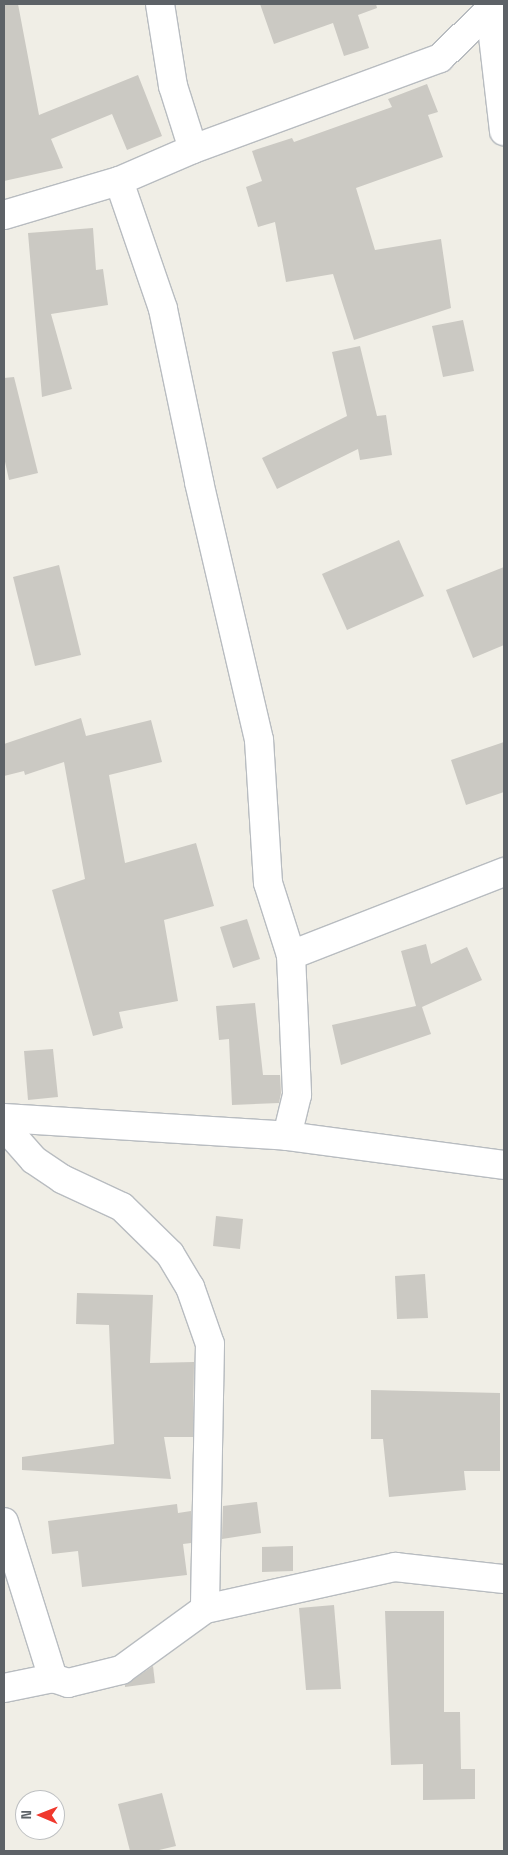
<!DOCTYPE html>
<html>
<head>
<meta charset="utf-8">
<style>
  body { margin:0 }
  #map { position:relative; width:508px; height:1855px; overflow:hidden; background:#f0eee6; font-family:"Space Grotesk",sans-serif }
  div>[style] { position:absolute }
  .building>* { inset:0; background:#cbc9c3 }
  .roads { filter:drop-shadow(1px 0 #b8bcc0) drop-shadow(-1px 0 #b8bcc0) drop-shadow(0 1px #b8bcc0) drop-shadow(0 -1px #b8bcc0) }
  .minor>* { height:28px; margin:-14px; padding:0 14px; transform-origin:14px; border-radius:14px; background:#fff }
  span { translate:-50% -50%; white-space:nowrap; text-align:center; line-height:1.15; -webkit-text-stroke:4px #fff; paint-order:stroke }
  .frame { position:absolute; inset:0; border:5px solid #5d6267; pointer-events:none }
  .north { position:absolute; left:15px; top:1790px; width:50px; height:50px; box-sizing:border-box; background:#fff; border:1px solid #bec0c2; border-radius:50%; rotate:271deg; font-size:14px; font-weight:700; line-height:20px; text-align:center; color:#5d6267 }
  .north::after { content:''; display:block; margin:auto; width:18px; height:22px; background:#f0382d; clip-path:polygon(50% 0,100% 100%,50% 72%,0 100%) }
</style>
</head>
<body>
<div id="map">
  <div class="building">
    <i style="clip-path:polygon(4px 4px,18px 4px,39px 115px,138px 75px,162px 136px,127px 150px,112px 114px,51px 139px,63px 168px,4px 181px)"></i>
    <i style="clip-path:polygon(260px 4px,376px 4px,377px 8px,358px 15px,369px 48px,344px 56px,333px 23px,274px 44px)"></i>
    <i style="clip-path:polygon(427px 84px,438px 112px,428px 115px,443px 157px,356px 188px,375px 250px,441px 239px,451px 308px,354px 340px,333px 274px,286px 282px,275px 222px,258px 227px,246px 187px,262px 181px,252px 151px,292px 138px,294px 142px,392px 107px,388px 99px)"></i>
    <i style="clip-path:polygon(93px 228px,96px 270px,103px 269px,108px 305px,51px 314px,72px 389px,42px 397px,28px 233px)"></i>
    <i style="clip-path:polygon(463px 320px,474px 371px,443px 377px,432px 326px)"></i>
    <i style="clip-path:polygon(360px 346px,377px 416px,386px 415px,392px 455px,360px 460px,358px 449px,277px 489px,262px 458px,347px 416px,332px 352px)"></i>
    <i style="clip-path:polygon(14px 377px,38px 473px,9px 480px,4px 457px,4px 378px)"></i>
    <i style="clip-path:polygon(399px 540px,424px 596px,347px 630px,322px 574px)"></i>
    <i style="clip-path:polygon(59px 565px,81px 655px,35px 666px,13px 577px)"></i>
    <i style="clip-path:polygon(504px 567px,504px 645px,473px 658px,446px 590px)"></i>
    <i style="clip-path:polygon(81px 718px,86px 736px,151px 720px,162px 762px,109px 775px,125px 863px,196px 843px,214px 906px,164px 920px,178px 1001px,119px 1012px,123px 1028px,93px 1036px,52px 890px,85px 879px,64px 762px,25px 775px,24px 771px,4px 776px,4px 744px)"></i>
    <i style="clip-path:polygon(504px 742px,504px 792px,466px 805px,451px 760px)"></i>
    <i style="clip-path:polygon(247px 919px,260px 959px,233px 968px,220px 927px)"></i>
    <i style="clip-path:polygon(426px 944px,431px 964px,467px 947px,482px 980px,422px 1007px,431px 1034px,341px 1065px,332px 1025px,416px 1006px,401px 951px)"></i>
    <i style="clip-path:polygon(255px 1003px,263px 1075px,280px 1075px,281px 1093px,279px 1103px,232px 1105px,229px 1039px,219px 1040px,216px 1006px)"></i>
    <i style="clip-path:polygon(53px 1049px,58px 1097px,28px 1100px,24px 1051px)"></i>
    <i style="clip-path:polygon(216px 1216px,243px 1219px,240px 1249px,213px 1246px)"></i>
    <i style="clip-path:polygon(425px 1274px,428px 1318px,397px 1319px,395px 1276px)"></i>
    <i style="clip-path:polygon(77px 1293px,153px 1295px,150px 1363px,194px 1362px,193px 1437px,164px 1437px,171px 1479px,22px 1470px,22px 1457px,114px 1444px,109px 1325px,76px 1324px)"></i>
    <i style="clip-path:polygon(371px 1390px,500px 1393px,500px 1471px,464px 1471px,466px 1490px,389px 1497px,383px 1439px,371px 1439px)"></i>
    <i style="clip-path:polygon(257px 1502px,261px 1533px,222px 1539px,223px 1506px)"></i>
    <i style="clip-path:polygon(177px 1504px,178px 1513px,191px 1511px,191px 1543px,183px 1544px,187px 1575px,82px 1587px,78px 1551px,52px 1554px,48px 1521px)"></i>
    <i style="clip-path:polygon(293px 1546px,293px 1571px,262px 1572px,262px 1547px)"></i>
    <i style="clip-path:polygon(334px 1605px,341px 1689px,306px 1690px,299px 1608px)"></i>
    <i style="clip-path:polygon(385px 1611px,444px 1611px,444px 1712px,460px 1712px,461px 1769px,475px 1769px,475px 1799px,423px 1800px,423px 1764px,391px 1765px)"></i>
    <i style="clip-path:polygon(153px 1666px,155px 1683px,125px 1687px,125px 1685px)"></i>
    <i style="clip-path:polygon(162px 1793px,176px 1846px,155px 1851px,130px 1851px,118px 1804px)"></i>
  </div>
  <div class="roads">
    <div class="minor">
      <i style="left:160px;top:4px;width:83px;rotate:81deg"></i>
      <i style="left:173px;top:86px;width:66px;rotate:72.4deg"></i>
      <i style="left:490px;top:10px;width:122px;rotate:83.4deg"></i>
      <i style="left:119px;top:181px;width:135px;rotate:71deg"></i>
      <i style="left:163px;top:309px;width:177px;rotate:78.2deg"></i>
      <i style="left:199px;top:482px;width:265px;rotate:76.9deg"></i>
      <i style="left:259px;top:740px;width:143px;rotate:86.4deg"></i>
      <i style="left:268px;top:883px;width:76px;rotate:72.3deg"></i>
      <i style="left:291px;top:955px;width:140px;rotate:87.5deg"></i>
      <i style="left:297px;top:1095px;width:42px;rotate:103.7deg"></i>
      <i style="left:4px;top:215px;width:120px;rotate:-16.5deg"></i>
      <i style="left:119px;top:181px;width:81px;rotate:-23.4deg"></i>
      <i style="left:193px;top:149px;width:263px;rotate:-20.2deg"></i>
      <i style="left:440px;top:58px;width:78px;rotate:-44deg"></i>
      <i style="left:291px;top:955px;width:229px;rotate:-21.3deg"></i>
      <i style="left:4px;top:1118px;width:284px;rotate:3.6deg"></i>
      <i style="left:287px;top:1136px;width:219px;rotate:7.6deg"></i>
      <i style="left:4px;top:1126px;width:45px;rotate:48.6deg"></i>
      <i style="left:34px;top:1160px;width:34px;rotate:34deg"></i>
      <i style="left:62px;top:1179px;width:66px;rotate:25deg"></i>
      <i style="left:122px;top:1207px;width:67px;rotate:44.4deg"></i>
      <i style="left:170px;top:1254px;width:39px;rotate:59deg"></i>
      <i style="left:190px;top:1287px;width:60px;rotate:70.7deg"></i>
      <i style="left:210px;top:1344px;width:265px;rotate:91.1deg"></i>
      <i style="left:4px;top:1522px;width:164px;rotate:72.6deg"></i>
      <i style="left:4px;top:1688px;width:50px;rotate:-11.5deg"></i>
      <i style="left:53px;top:1678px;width:16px;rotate:18deg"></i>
      <i style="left:68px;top:1683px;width:55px;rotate:-13.8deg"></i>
      <i style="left:121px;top:1670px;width:104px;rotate:-36deg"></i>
      <i style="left:205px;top:1609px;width:195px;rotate:-12.5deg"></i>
      <i style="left:395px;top:1567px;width:110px;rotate:6.3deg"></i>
    </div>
  </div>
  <div class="frame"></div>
  <div class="north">N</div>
</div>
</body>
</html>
